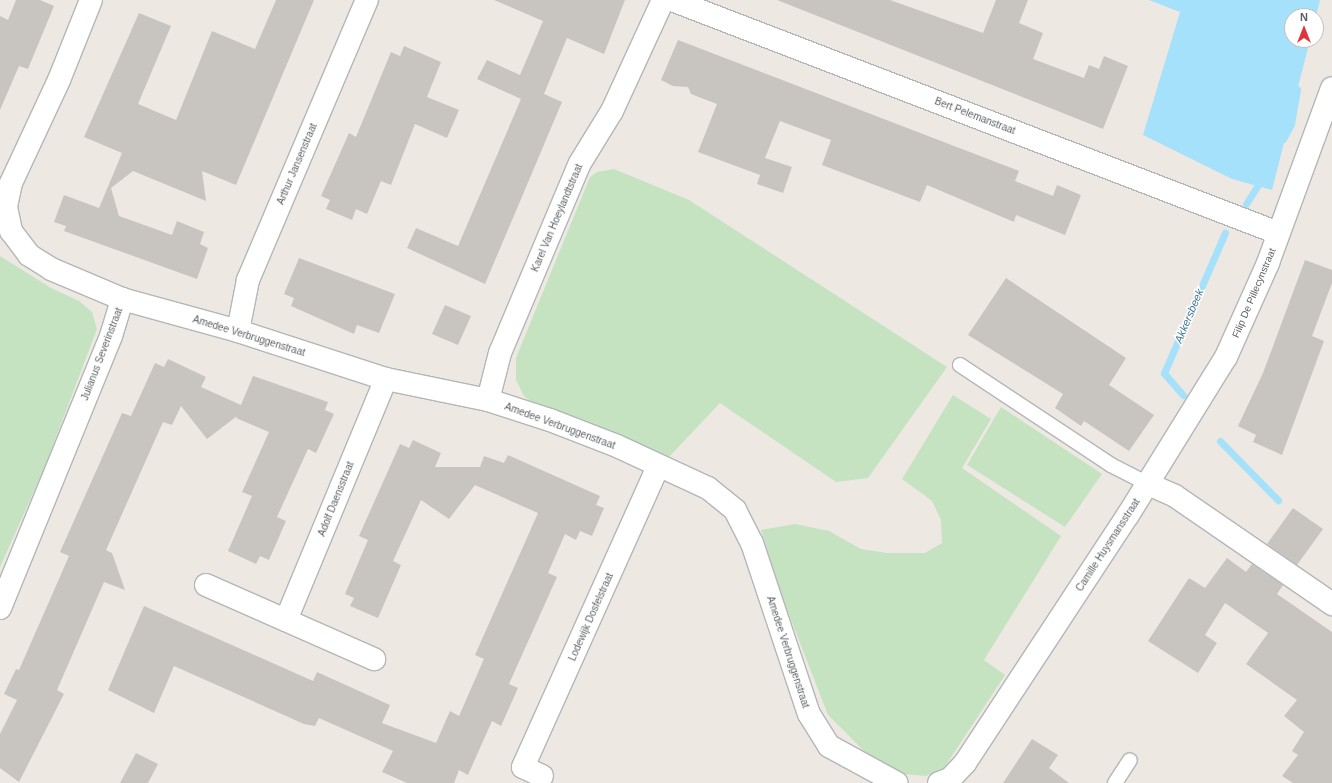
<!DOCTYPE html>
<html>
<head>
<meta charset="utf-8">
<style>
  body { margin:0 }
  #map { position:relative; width:1332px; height:783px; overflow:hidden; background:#ede9e2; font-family:Arial,sans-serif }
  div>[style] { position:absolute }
  .green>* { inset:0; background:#c5e3c0 }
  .water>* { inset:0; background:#a5e1fb }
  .stream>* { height:7px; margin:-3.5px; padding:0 3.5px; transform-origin:3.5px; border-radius:3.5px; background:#a5e1fb }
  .building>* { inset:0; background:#c8c4c0 }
  .roads { filter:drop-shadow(1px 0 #b3b6b9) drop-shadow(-1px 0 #b3b6b9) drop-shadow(0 1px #b3b6b9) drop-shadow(0 -1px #b3b6b9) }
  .service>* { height:14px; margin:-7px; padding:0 7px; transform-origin:7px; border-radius:7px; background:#fff }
  .minor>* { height:22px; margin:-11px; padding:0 11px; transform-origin:11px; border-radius:11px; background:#fff }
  span { translate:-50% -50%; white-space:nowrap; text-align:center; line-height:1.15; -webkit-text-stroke:3px #fff; paint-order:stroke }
  .street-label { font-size:10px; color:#5b5f62 }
  .water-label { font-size:11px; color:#3d779b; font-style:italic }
  .north { position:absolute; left:1284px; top:8px; width:40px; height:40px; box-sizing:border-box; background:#fff; border:1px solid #bdbfc0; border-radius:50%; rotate:0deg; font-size:11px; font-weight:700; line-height:16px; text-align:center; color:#5b5f62 }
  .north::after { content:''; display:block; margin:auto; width:14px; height:18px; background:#e0353f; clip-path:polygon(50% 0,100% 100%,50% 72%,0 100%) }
</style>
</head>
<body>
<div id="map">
  <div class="green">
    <i style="clip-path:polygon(614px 169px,689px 200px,947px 367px,868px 478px,836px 482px,720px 403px,668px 458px,582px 419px,539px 408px,524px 396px,516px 380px,516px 358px,590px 177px,597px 172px)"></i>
    <i style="clip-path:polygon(0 256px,51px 288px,79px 301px,92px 312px,97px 329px,44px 469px,0 567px)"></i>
    <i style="clip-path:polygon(953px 395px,991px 419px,962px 468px,1061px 536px,984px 660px,1005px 675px,944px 768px,926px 776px,903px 774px,870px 757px,828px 715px,781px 594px,761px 530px,795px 524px,829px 531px,861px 549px,887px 553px,925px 553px,942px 543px,941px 520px,932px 501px,902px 479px)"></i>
    <i style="clip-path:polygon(1001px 407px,1102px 474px,1065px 527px,967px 465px)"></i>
  </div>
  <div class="water">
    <i style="clip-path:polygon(1149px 0,1320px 0,1316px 17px,1292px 16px,1292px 40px,1310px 40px,1272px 190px,1232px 179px,1143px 135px,1180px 12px)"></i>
  </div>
  <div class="stream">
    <i style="left:1283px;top:139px;width:17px;rotate:-62deg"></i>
    <i style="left:1291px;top:124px;width:35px;rotate:-80deg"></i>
    <i style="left:1246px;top:204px;width:31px;rotate:-58deg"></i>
    <i style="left:1183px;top:395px;width:29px;rotate:-131deg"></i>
    <i style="left:1164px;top:373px;width:153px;rotate:-66.5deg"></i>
    <i style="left:1220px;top:441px;width:83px;rotate:45.5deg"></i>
  </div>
  <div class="building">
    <i style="clip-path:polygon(16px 0,40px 0,54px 6px,28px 69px,19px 66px,0 110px,0 16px,8px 20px)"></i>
    <i style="clip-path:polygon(276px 0,314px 0,236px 185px,202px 171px,206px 201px,133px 171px,111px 188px,119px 216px,172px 235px,177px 221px,204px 232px,200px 244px,208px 248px,197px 279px,64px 231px,66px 226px,54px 222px,64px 195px,99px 208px,122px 153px,84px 137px,139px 13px,171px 26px,138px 104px,176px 120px,212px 31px,255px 49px)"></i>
    <i style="clip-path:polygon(494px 0,625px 0,604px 54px,567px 38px,544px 94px,562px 102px,485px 284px,407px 248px,416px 228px,458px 246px,521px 99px,477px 79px,487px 60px,520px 75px,543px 21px)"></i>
    <i style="clip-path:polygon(777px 0,890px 0,983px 33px,996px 0,1028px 0,1019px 23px,1043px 33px,1033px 59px,1084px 78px,1089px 65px,1099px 69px,1104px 56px,1128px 66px,1103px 129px)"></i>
    <i style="clip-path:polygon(678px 40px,1019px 171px,1015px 181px,1053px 196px,1057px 185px,1081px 195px,1065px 235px,1016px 215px,1014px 222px,927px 185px,920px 202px,822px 165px,831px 140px,780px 121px,765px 158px,792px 167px,783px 193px,757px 184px,760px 175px,698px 152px,717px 104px,691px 94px,688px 87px,673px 86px,661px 80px)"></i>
    <i style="clip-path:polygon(404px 46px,441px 62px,427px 97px,459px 110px,447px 138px,415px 124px,391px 185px,381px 181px,367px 214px,356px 209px,352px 220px,326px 209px,330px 200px,321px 196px,349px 133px,356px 137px,391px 52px,400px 56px)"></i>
    <i style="clip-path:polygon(299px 258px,395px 294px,379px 333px,357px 325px,354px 334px,291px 306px,294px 298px,284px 294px)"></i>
    <i style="clip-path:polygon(1305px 260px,1332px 270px,1332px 283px,1312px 336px,1324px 341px,1282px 455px,1253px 442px,1256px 435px,1238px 426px,1263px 373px)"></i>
    <i style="clip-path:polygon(1006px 278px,1126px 358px,1109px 385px,1154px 415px,1129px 451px,1084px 421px,1081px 426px,1055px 408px,1063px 394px,968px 335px)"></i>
    <i style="clip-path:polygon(445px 305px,471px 316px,458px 345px,432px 334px)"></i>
    <i style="clip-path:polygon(168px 359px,206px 377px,201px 387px,241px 405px,253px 376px,328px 402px,325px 410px,334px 414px,316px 453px,308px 449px,277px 517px,286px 521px,269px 560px,260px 556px,256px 564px,228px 551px,252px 496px,242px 492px,269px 432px,236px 418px,237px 416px,207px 439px,181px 406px,172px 425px,163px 422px,106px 550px,112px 553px,125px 590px,104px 582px,57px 690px,64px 694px,19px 782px,0 768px,0 734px,17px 700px,4px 694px,16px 669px,19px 670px,69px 556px,60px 552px,122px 413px,131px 416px,155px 363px,164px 367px)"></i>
    <i style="clip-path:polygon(413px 440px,441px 453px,435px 467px,480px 467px,484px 456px,504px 463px,508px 455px,600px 496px,596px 505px,604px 508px,592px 536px,580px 531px,576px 540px,565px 534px,548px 573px,557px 577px,509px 684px,518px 688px,501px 726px,492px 721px,468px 775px,459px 770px,454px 783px,407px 783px,382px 772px,393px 751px,319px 718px,315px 726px,304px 724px,174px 666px,154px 713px,108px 690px,144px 606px,313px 681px,317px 672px,390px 705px,382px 723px,436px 743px,450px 711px,459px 716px,484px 659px,475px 655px,538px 513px,475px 485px,449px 519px,421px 500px,393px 561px,401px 565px,378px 618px,350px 606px,354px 598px,345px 594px,368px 540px,359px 536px,400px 444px,409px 448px)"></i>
    <i style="clip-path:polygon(1293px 508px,1323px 529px,1297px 565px,1267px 544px)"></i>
    <i style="clip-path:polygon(1227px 558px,1246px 572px,1252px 564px,1283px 585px,1277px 594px,1332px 632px,1332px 783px,1293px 783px,1282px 776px,1298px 755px,1292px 751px,1304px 732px,1284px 716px,1297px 700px,1246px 664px,1268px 633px,1225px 603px,1205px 635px,1217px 643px,1198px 673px,1148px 641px,1189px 578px,1205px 588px)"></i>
    <i style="clip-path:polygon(1032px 739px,1058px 755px,1049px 768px,1069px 783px,1003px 783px)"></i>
    <i style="clip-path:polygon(136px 753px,158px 764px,148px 783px,120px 783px)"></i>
  </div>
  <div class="roads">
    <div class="service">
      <i style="left:960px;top:365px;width:181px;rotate:33.5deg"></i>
      <i style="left:1111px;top:465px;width:39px;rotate:27deg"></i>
      <i style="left:1115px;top:783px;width:27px;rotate:-57deg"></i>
    </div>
    <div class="minor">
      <i style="left:91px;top:0;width:86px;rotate:111.8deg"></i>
      <i style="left:59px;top:80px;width:114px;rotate:115deg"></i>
      <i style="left:11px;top:183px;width:25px;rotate:102deg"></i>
      <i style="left:6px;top:207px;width:25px;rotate:78deg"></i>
      <i style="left:11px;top:231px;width:30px;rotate:53deg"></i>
      <i style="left:29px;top:255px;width:26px;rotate:32deg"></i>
      <i style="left:51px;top:269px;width:77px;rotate:22.9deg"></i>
      <i style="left:122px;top:299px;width:120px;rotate:15.4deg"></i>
      <i style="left:238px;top:331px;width:156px;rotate:18deg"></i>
      <i style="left:386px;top:379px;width:104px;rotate:11.6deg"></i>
      <i style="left:488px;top:400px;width:65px;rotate:17.9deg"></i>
      <i style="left:550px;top:420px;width:72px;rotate:21.2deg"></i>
      <i style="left:617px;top:446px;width:100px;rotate:24.8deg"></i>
      <i style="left:708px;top:488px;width:35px;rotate:39deg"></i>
      <i style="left:735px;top:510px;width:37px;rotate:63deg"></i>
      <i style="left:752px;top:543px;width:180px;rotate:71.6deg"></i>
      <i style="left:809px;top:714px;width:38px;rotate:58deg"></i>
      <i style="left:829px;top:746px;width:77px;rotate:28.6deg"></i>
      <i style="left:672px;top:0;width:649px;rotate:21.03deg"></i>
      <i style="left:238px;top:331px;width:52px;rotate:-78.9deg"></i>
      <i style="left:248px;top:280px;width:304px;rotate:-67deg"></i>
      <i style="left:488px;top:400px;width:49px;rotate:-75.7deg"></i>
      <i style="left:500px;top:353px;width:206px;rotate:-67.2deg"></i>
      <i style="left:580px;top:163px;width:61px;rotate:-58.4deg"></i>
      <i style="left:612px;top:111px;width:122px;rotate:-65.3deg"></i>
      <i style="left:1146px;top:483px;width:32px;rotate:24deg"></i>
      <i style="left:1175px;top:496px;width:191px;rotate:34.5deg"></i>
      <i style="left:206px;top:585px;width:184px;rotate:23.8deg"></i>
      <i style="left:0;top:608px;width:294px;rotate:-67.8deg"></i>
      <i style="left:111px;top:336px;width:39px;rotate:-73deg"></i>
      <i style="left:286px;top:620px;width:261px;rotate:-67.5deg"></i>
      <i style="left:542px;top:776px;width:21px;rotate:-155deg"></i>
      <i style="left:523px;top:767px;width:330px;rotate:-65.8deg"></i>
      <i style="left:939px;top:783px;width:12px;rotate:-20deg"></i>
      <i style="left:950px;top:779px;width:22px;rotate:-47deg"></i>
      <i style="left:965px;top:763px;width:297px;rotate:-56.7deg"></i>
      <i style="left:1128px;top:515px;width:186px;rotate:-58.2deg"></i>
      <i style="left:1226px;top:357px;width:103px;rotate:-65.9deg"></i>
      <i style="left:1268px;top:263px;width:186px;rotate:-69.9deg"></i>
    </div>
  </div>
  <div class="street-label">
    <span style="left:975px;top:116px;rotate:21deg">Bert Pelemanstraat</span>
    <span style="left:297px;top:164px;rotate:-67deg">Arthur Jansenstraat</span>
    <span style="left:557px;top:218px;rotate:-67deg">Karel Van Hoeylandtstraat</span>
    <span style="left:1254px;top:293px;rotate:-67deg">Filip De Pillecynstraat</span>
    <span style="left:249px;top:336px;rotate:17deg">Amedee Verbruggenstraat</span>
    <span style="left:102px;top:354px;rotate:-69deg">Julianus Severinstraat</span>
    <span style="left:560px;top:426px;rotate:20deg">Amedee Verbruggenstraat</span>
    <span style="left:336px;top:499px;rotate:-68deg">Adolf Daensstraat</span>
    <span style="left:1108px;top:545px;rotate:-57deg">Camille Huysmansstraat</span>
    <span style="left:591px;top:617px;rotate:-66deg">Lodewijk Dosfelstraat</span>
    <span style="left:788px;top:652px;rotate:72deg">Amedee Verbruggenstraat</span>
  </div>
  <div class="water-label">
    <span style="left:1189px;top:316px;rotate:-67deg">Akkersbeek</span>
  </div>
  <div class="north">N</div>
</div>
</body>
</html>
